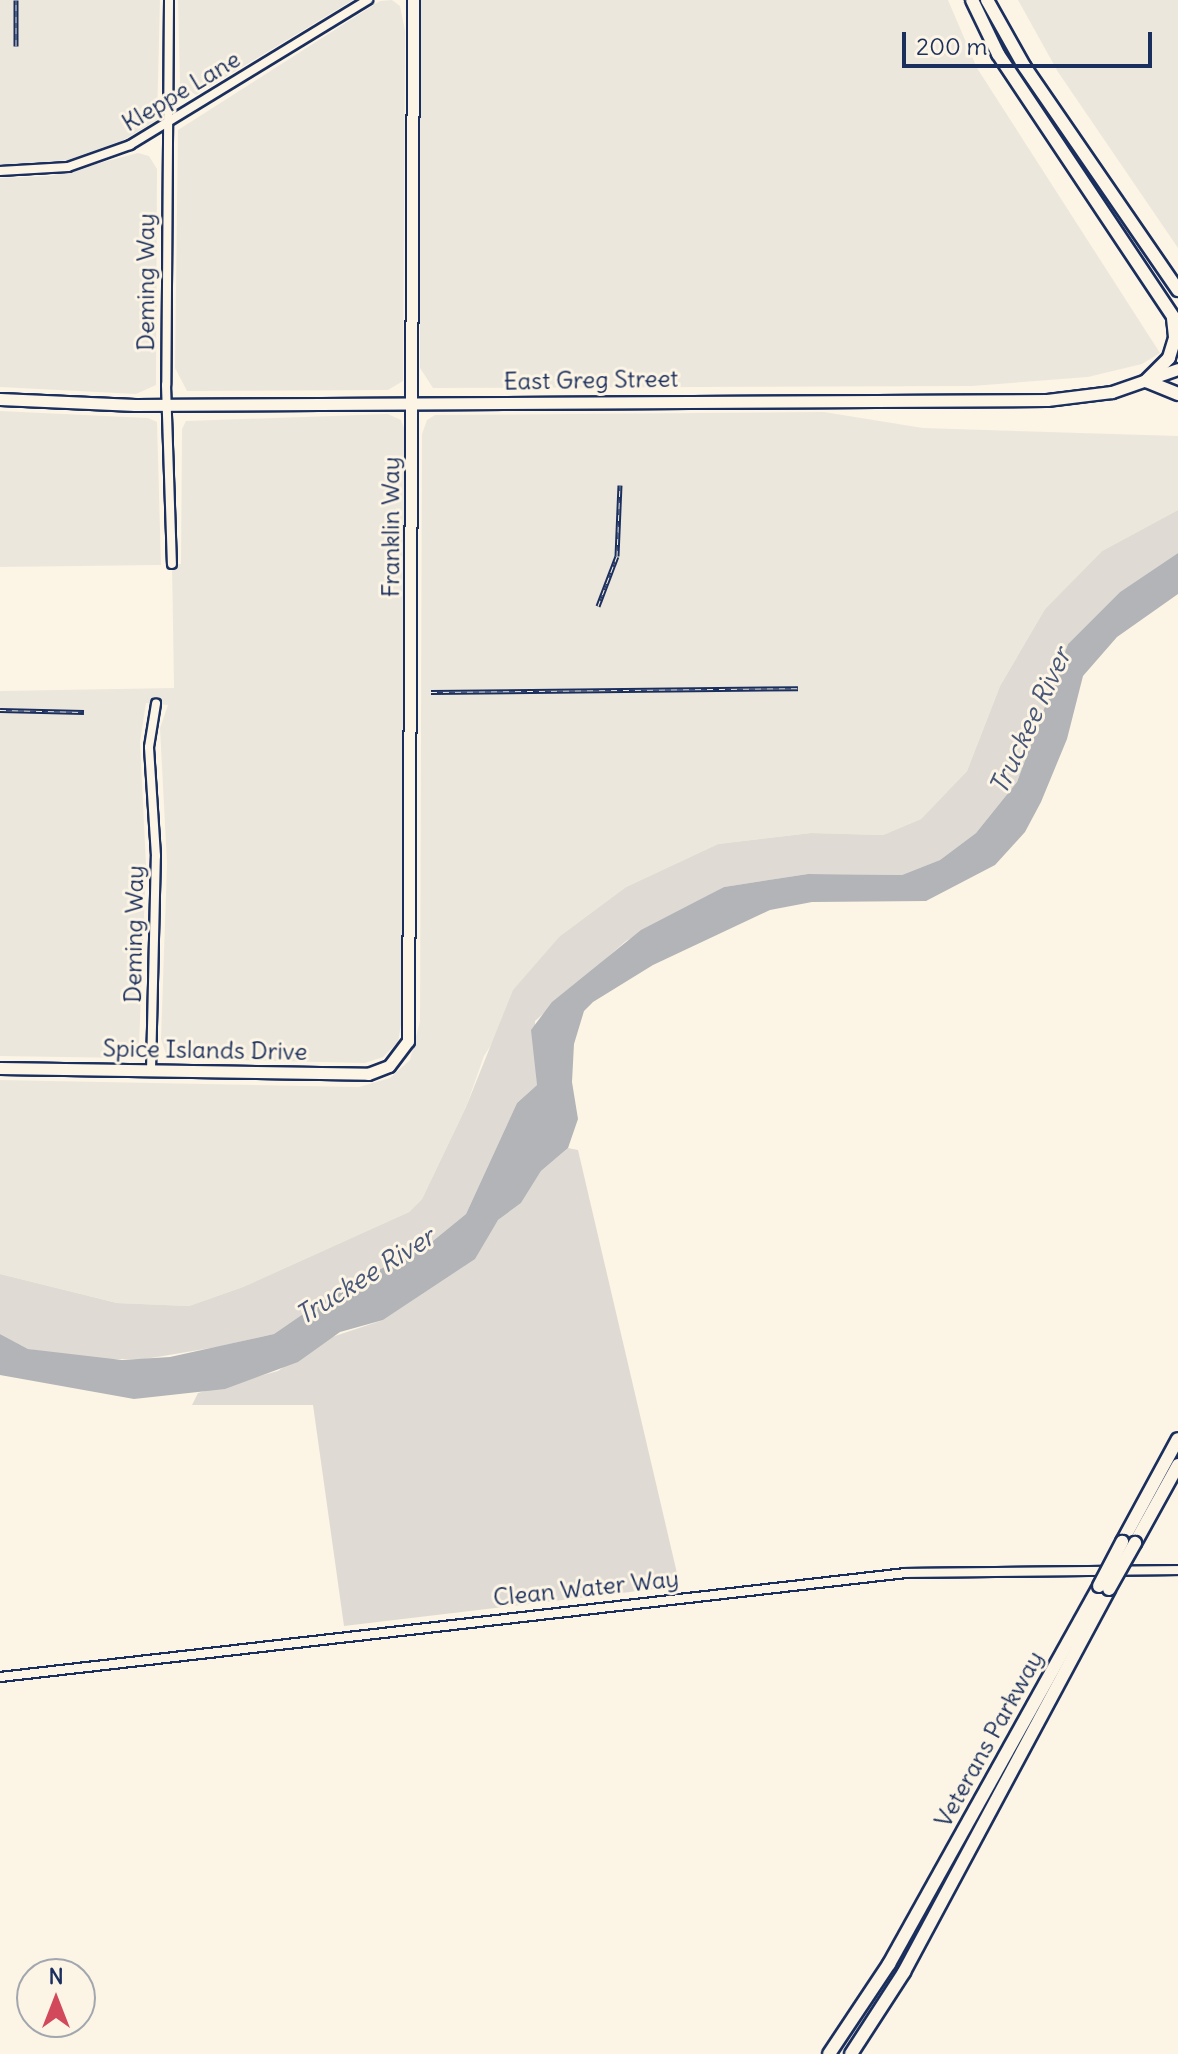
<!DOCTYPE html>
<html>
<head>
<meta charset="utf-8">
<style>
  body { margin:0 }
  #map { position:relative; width:1178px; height:2054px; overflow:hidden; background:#fcf5e5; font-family:Delius,sans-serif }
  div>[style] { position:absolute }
  .built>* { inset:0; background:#ece7dc }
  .green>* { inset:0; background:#dfdbd4 }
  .water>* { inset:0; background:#b2b4b8 }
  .roads { filter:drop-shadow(2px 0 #1b2f5e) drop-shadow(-2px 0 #1b2f5e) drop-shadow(0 2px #1b2f5e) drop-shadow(0 -2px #1b2f5e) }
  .street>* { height:8px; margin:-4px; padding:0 4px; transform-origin:4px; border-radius:4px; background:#fcf5e5 }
  .secondary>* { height:11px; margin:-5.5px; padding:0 5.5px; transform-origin:5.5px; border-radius:5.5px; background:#fcf5e5 }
  .primary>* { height:12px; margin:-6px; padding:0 6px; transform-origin:6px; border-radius:6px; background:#fcf5e5 }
  .rail>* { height:5px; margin-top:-2.5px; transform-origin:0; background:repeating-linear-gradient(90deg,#fcf5e5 0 6px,#1b2f5e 0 12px); box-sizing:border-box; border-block:2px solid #1b2f5e }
  .bridges { filter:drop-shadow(2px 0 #1b2f5e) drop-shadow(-2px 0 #1b2f5e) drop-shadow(0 2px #1b2f5e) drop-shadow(0 -2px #1b2f5e) }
  .primary-bridge>* { height:12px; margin:-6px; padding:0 6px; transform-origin:6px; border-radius:6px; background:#fcf5e5 }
  span { translate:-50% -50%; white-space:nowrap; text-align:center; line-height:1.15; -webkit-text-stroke:6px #fcf5e5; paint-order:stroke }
  .street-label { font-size:24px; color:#1b2f5e }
  .water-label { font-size:26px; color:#485779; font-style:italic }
  .north { position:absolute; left:16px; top:1958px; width:80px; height:80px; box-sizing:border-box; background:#fcf5e5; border:2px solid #a2a6af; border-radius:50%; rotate:0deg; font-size:22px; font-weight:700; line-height:32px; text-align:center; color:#1b2f5e }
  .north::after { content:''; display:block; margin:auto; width:28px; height:36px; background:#d1495b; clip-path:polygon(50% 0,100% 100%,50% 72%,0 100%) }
  .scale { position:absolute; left:902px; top:32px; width:250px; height:36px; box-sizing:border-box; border:4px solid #1b2f5e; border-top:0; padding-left:10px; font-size:24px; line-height:28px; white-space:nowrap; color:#1b2f5e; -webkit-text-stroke:6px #fcf5e5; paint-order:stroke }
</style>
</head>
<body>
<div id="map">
  <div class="built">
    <i style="clip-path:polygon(0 0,160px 0,157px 120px,115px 145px,70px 160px,0 166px)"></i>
    <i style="clip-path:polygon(178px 0,353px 0,196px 95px,180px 84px)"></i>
    <i style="clip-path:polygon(392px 0,400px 6px,405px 31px,403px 381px,388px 390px,187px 391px,175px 368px,178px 130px,380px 1px)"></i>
    <i style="clip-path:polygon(420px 0,948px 0,977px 68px,1160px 353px,1142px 364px,1088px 377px,972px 386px,433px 388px,420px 368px)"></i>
    <i style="clip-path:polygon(1018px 0,1178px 0,1178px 248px,1058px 72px)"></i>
    <i style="clip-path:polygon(138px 153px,149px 156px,157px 169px,156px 385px,136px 394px,0 387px,0 178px,50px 176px)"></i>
    <i style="clip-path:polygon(0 411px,148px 418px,157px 422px,161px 565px,0 567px)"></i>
    <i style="clip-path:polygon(824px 412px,923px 428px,1178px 436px,1178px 510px,1102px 551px,1045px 609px,1000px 686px,967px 771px,921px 819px,883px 835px,811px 833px,718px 844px,626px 887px,560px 936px,484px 1056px,466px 1107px,422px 1199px,409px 1212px,243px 1287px,189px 1306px,117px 1303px,0 1274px,0 1080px,359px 1087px,390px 1078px,410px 1060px,420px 1021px,422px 434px,427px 420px,435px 415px)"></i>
    <i style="clip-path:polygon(388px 414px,401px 420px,405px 431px,403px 1013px,398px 1042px,383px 1057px,365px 1063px,182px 1059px,166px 1054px,161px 1039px,167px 864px,160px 728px,168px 705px,146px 703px,140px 742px,146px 864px,139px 1047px,125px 1058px,0 1056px,0 691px,174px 688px,172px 564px,181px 564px,182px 429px,186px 421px)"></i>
  </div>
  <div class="green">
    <i style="clip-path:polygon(1178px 510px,1178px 553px,1120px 592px,1068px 644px,1017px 782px,976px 833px,940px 860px,902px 875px,808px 874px,724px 887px,626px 941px,535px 1021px,537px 1085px,517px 1103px,466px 1214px,428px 1245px,335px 1292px,274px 1334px,217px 1347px,145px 1359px,87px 1359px,28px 1349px,0 1334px,0 1274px,117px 1303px,189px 1306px,243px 1287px,409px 1212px,422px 1199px,466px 1107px,513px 990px,560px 936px,626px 887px,718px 844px,811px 833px,883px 835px,921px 819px,967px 771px,1000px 686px,1045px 609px,1102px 551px)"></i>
    <i style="clip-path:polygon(568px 1148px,578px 1150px,680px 1586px,344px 1626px,313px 1405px,192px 1405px,198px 1393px,278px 1371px,323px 1340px,383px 1320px,464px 1266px,498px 1220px,521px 1203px,541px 1171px)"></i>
  </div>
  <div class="water">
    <i style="clip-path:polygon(1178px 553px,1178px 594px,1117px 637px,1083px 676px,1067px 739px,1041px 802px,1025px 832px,995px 865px,926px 901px,812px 902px,770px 910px,653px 965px,593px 1002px,584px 1011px,574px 1044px,572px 1082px,578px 1119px,568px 1148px,541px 1171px,521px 1203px,498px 1220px,475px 1259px,383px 1320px,340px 1332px,298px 1362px,225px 1389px,134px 1399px,0 1375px,0 1334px,28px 1349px,122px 1360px,170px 1357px,274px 1334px,335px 1292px,428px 1245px,466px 1214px,517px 1103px,537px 1085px,531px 1030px,552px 1002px,641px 930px,724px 887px,808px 874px,902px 875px,940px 860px,976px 833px,1017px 782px,1068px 644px,1120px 592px)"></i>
  </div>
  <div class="roads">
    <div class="street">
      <i style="left:169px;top:0;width:385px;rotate:90.4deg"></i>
      <i style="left:166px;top:385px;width:179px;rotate:88.1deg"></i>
      <i style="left:0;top:171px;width:68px;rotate:-3.4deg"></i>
      <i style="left:68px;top:167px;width:66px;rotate:-19.5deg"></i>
      <i style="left:130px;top:145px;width:279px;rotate:-31.4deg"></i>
      <i style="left:151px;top:1071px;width:215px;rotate:-88.7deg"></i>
      <i style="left:156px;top:856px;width:109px;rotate:-93.7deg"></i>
      <i style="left:149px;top:747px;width:44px;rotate:-80.8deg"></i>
      <i style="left:0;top:1677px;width:912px;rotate:-6.55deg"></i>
      <i style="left:906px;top:1573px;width:272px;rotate:-0.6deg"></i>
    </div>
    <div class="secondary">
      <i style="left:0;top:399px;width:135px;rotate:2.5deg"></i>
      <i style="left:135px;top:405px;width:912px;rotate:-0.31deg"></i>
      <i style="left:1047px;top:400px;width:65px;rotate:-7deg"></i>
      <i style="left:1112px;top:392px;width:70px;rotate:-19.2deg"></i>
      <i style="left:0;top:1068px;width:368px;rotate:0.9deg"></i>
      <i style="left:368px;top:1074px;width:22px;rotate:-21deg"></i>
      <i style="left:389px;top:1066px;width:31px;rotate:-53deg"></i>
      <i style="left:408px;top:1041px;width:1041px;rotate:-89.72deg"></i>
    </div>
    <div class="primary">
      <i style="left:972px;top:0;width:60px;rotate:64.3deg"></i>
      <i style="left:998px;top:54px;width:324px;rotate:56.3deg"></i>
      <i style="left:987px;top:0;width:76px;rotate:60.7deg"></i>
      <i style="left:1024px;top:66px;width:272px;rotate:55.5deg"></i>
      <i style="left:1173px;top:318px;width:20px;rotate:84deg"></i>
      <i style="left:1175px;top:338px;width:21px;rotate:107deg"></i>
      <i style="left:1169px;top:358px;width:33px;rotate:135deg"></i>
      <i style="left:1146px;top:381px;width:35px;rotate:22deg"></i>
      <i style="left:1122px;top:1542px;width:117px;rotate:-61.5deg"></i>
      <i style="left:1135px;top:1543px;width:89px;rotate:-61.1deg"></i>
      <i style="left:829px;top:2054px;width:108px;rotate:-56.3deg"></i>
      <i style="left:889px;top:1964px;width:432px;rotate:-60.9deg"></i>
      <i style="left:851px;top:2054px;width:98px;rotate:-57.1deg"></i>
      <i style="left:904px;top:1972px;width:434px;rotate:-61.8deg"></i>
    </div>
  </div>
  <div class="rail">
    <i style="left:16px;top:46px;width:46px;rotate:-90deg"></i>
    <i style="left:598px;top:606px;width:53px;rotate:-69.2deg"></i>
    <i style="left:617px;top:556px;width:71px;rotate:-87.6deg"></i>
    <i style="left:431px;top:692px;width:367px;rotate:-0.6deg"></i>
    <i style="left:0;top:710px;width:84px;rotate:1.4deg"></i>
  </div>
  <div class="bridges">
    <div class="primary-bridge">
      <i style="left:1099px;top:1586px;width:50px;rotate:-62.4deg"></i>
      <i style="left:1109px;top:1589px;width:53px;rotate:-60.5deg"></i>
    </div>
  </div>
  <div class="street-label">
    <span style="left:181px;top:91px;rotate:-31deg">Kleppe Lane</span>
    <span style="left:146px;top:282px;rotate:-90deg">Deming Way</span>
    <span style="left:591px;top:380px;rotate:-1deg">East Greg Street</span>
    <span style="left:391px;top:527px;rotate:-90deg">Franklin Way</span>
    <span style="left:134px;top:934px;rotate:-89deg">Deming Way</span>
    <span style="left:205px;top:1050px;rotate:1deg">Spice Islands Drive</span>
    <span style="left:586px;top:1588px;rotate:-6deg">Clean Water Way</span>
    <span style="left:989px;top:1739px;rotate:-61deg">Veterans Parkway</span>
  </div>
  <div class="water-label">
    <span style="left:1030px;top:721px;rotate:-65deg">Truckee River</span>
    <span style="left:365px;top:1276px;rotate:-32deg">Truckee River</span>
  </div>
  <div class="north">N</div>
  <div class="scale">200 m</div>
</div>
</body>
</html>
